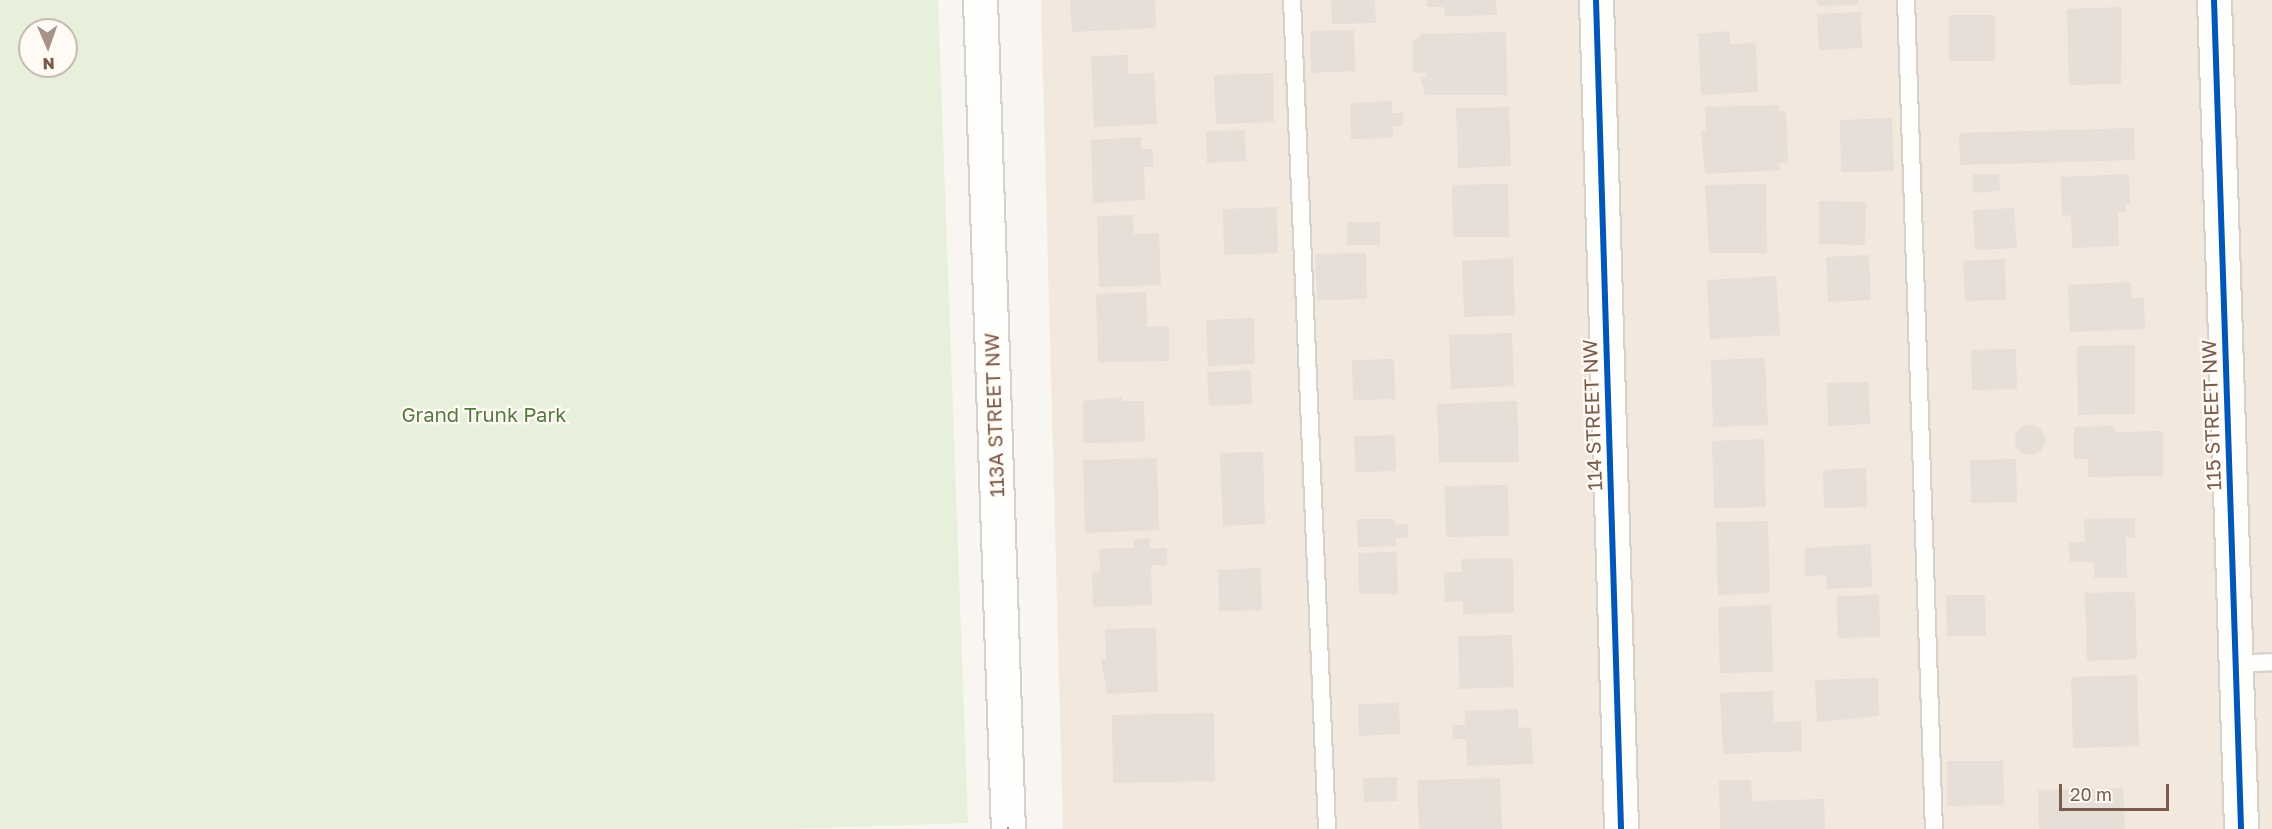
<!DOCTYPE html>
<html>
<head>
<meta charset="utf-8">
<style>
  body { margin:0 }
  #map { position:relative; width:2272px; height:829px; overflow:hidden; background:#f9f5f0; font-family:"Golos Text",sans-serif }
  div>[style] { position:absolute }
  .residential>* { inset:0; background:#f2e8de }
  .green>* { inset:0; background:#e7f0db }
  .building>* { inset:0; background:#e6ded7 }
  .round { border-radius:50% }
  .roads { filter:drop-shadow(2px 0 #d7d1cb) drop-shadow(-2px 0 #d7d1cb) drop-shadow(0 2px #d7d1cb) drop-shadow(0 -2px #d7d1cb) }
  .lane>* { height:16px; margin:-8px; padding:0 8px; transform-origin:8px; border-radius:8px; background:#fefefd }
  .street>* { height:33px; margin:-16.5px; padding:0 16.5px; transform-origin:16.5px; border-radius:16.5px; background:#fefefd }
  .secondary>* { height:33px; margin:-16.5px; padding:0 16.5px; transform-origin:16.5px; border-radius:16.5px; background:#fefefd }
  .quiet>* { height:4.5px; margin-top:-2.25px; transform-origin:0; background:repeating-linear-gradient(90deg,#3fa9f5 0 9px,transparent 0 13.5px) }
  .cycleway>* { height:6px; margin:-3px; padding:0 3px; transform-origin:3px; border-radius:3px; background:#0057b8 }
  span { translate:-50% -50%; white-space:nowrap; text-align:center; line-height:1.15; -webkit-text-stroke:4.5px #fffaf3; paint-order:stroke }
  .park-label { font-size:20px; color:#537a41 }
  .street-label { font-size:20px; color:#7a5c4d }
  .north { position:absolute; left:18px; top:18px; width:60px; height:60px; box-sizing:border-box; background:#fffaf3; border:2px solid #cabbb1; border-radius:50%; rotate:178deg; font-size:16px; font-weight:700; line-height:24px; text-align:center; color:#7a5c4d }
  .north::after { content:''; display:block; margin:auto; width:21px; height:27px; background:#a69286; clip-path:polygon(50% 0,100% 100%,50% 72%,0 100%) }
  .scale { position:absolute; left:2059px; top:784px; width:110px; height:27px; box-sizing:border-box; border:3px solid #7a5c4d; border-top:0; padding-left:8px; font-size:18px; line-height:21px; white-space:nowrap; color:#7a5c4d; -webkit-text-stroke:4px #fffaf3; paint-order:stroke }
</style>
</head>
<body>
<div id="map">
  <div class="residential">
    <i style="clip-path:polygon(1041px 0,2272px 0,2272px 829px,1063px 829px)"></i>
  </div>
  <div class="green">
    <i style="clip-path:polygon(evenodd,0 0,938px 0,968px 823px,788px 829px,0 829px,0 0,30px 30px,66px 30px,66px 66px,30px 66px,30px 30px)"></i>
  </div>
  <div class="building">
    <i style="clip-path:polygon(1070px 0,1155px 0,1156px 28px,1072px 32px)"></i>
    <i style="clip-path:polygon(1331px 0,1375px 0,1376px 23px,1332px 24px)"></i>
    <i style="clip-path:polygon(1427px 0,1496px 0,1497px 15px,1445px 16px,1444px 7px,1427px 7px)"></i>
    <i style="clip-path:polygon(1817px 0,1858px 0,1858px 5px,1818px 6px)"></i>
    <i style="clip-path:polygon(2122px 7px,2121px 84px,2069px 85px,2067px 9px)"></i>
    <i style="clip-path:polygon(1861px 12px,1862px 48px,1819px 50px,1817px 14px)"></i>
    <i style="clip-path:polygon(1949px 15px,1995px 15px,1995px 61px,1949px 61px)"></i>
    <i style="clip-path:polygon(1354px 30px,1355px 71px,1311px 73px,1310px 31px)"></i>
    <i style="clip-path:polygon(1730px 31px,1730px 44px,1756px 43px,1758px 92px,1701px 95px,1698px 34px)"></i>
    <i style="clip-path:polygon(1506px 32px,1507px 95px,1425px 95px,1420px 77px,1426px 77px,1426px 73px,1413px 73px,1413px 42px,1422px 34px)"></i>
    <i style="clip-path:polygon(1128px 55px,1128px 74px,1154px 73px,1157px 124px,1094px 127px,1091px 56px)"></i>
    <i style="clip-path:polygon(1273px 73px,1274px 122px,1216px 124px,1214px 75px)"></i>
    <i style="clip-path:polygon(1392px 101px,1392px 113px,1403px 113px,1403px 126px,1393px 126px,1393px 138px,1351px 139px,1350px 103px)"></i>
    <i style="clip-path:polygon(1778px 105px,1778px 111px,1786px 111px,1788px 163px,1779px 163px,1780px 170px,1705px 174px,1701px 131px,1706px 130px,1705px 107px)"></i>
    <i style="clip-path:polygon(1509px 107px,1511px 166px,1458px 168px,1456px 108px)"></i>
    <i style="clip-path:polygon(1892px 118px,1894px 171px,1841px 172px,1840px 120px)"></i>
    <i style="clip-path:polygon(2134px 128px,2135px 160px,1960px 165px,1959px 133px)"></i>
    <i style="clip-path:polygon(1245px 130px,1246px 161px,1207px 163px,1206px 131px)"></i>
    <i style="clip-path:polygon(1141px 137px,1141px 149px,1153px 149px,1153px 167px,1144px 167px,1145px 200px,1093px 203px,1091px 140px)"></i>
    <i style="clip-path:polygon(1973px 174px,1999px 174px,2000px 191px,1973px 193px)"></i>
    <i style="clip-path:polygon(2129px 174px,2130px 204px,2126px 205px,2126px 212px,2118px 212px,2119px 246px,2072px 248px,2071px 215px,2062px 216px,2061px 177px)"></i>
    <i style="clip-path:polygon(1508px 184px,1509px 237px,1453px 237px,1452px 185px)"></i>
    <i style="clip-path:polygon(1766px 184px,1767px 253px,1709px 253px,1705px 185px)"></i>
    <i style="clip-path:polygon(1819px 201px,1866px 202px,1865px 245px,1819px 244px)"></i>
    <i style="clip-path:polygon(1277px 207px,1278px 253px,1224px 255px,1223px 209px)"></i>
    <i style="clip-path:polygon(2014px 208px,2017px 248px,1975px 250px,1973px 210px)"></i>
    <i style="clip-path:polygon(1133px 215px,1134px 234px,1159px 233px,1161px 285px,1099px 287px,1097px 216px)"></i>
    <i style="clip-path:polygon(1347px 222px,1380px 222px,1380px 245px,1347px 245px)"></i>
    <i style="clip-path:polygon(1366px 253px,1367px 299px,1317px 300px,1315px 254px)"></i>
    <i style="clip-path:polygon(1869px 255px,1871px 300px,1828px 302px,1826px 257px)"></i>
    <i style="clip-path:polygon(1513px 258px,1515px 315px,1464px 317px,1462px 261px)"></i>
    <i style="clip-path:polygon(2005px 259px,2006px 300px,1965px 301px,1963px 261px)"></i>
    <i style="clip-path:polygon(1776px 276px,1780px 335px,1710px 339px,1707px 280px)"></i>
    <i style="clip-path:polygon(2131px 282px,2131px 298px,2144px 298px,2145px 329px,2070px 332px,2068px 285px)"></i>
    <i style="clip-path:polygon(1146px 292px,1147px 327px,1169px 326px,1169px 361px,1098px 362px,1096px 294px)"></i>
    <i style="clip-path:polygon(1254px 318px,1255px 364px,1208px 366px,1206px 320px)"></i>
    <i style="clip-path:polygon(1512px 333px,1514px 386px,1451px 389px,1449px 335px)"></i>
    <i style="clip-path:polygon(2135px 345px,2135px 414px,2078px 415px,2077px 346px)"></i>
    <i style="clip-path:polygon(2016px 349px,2017px 389px,1972px 390px,1971px 350px)"></i>
    <i style="clip-path:polygon(1765px 358px,1768px 425px,1713px 427px,1711px 360px)"></i>
    <i style="clip-path:polygon(1394px 359px,1395px 399px,1353px 400px,1352px 360px)"></i>
    <i style="clip-path:polygon(1251px 370px,1252px 404px,1209px 406px,1207px 372px)"></i>
    <i style="clip-path:polygon(1869px 382px,1870px 424px,1828px 426px,1827px 383px)"></i>
    <i style="clip-path:polygon(1122px 397px,1122px 401px,1144px 401px,1145px 442px,1083px 443px,1083px 401px)"></i>
    <i style="clip-path:polygon(1517px 401px,1519px 462px,1439px 462px,1437px 404px)"></i>
    <i class="round" style="left:2015px;top:425px;width:30px;height:30px"></i>
    <i style="clip-path:polygon(2114px 426px,2115px 432px,2163px 431px,2163px 476px,2088px 477px,2088px 459px,2074px 459px,2074px 427px)"></i>
    <i style="clip-path:polygon(1395px 435px,1396px 471px,1355px 472px,1354px 436px)"></i>
    <i style="clip-path:polygon(1764px 439px,1766px 507px,1714px 508px,1712px 441px)"></i>
    <i style="clip-path:polygon(1263px 452px,1265px 524px,1223px 526px,1220px 453px)"></i>
    <i style="clip-path:polygon(1157px 458px,1159px 530px,1085px 533px,1083px 460px)"></i>
    <i style="clip-path:polygon(2016px 459px,2017px 502px,1971px 503px,1970px 460px)"></i>
    <i style="clip-path:polygon(1866px 468px,1867px 507px,1824px 508px,1823px 470px)"></i>
    <i style="clip-path:polygon(1508px 485px,1509px 536px,1446px 537px,1445px 486px)"></i>
    <i style="clip-path:polygon(2135px 518px,2135px 538px,2126px 537px,2127px 578px,2094px 578px,2094px 562px,2070px 562px,2069px 542px,2085px 542px,2084px 519px)"></i>
    <i style="clip-path:polygon(1357px 519px,1395px 519px,1395px 525px,1408px 524px,1408px 538px,1396px 538px,1396px 546px,1358px 547px)"></i>
    <i style="clip-path:polygon(1768px 521px,1770px 593px,1718px 595px,1716px 522px)"></i>
    <i style="clip-path:polygon(1150px 538px,1150px 549px,1167px 548px,1167px 565px,1151px 565px,1152px 605px,1093px 607px,1092px 572px,1100px 573px,1099px 549px,1134px 548px,1134px 539px)"></i>
    <i style="clip-path:polygon(1871px 544px,1872px 587px,1827px 589px,1826px 575px,1805px 576px,1805px 548px)"></i>
    <i style="clip-path:polygon(1397px 552px,1398px 594px,1359px 594px,1358px 553px)"></i>
    <i style="clip-path:polygon(1513px 558px,1514px 613px,1463px 614px,1463px 601px,1445px 602px,1444px 573px,1462px 572px,1461px 559px)"></i>
    <i style="clip-path:polygon(1261px 568px,1262px 610px,1219px 611px,1218px 570px)"></i>
    <i style="clip-path:polygon(2135px 592px,2137px 659px,2087px 661px,2085px 593px)"></i>
    <i style="clip-path:polygon(1879px 595px,1880px 637px,1838px 638px,1837px 596px)"></i>
    <i style="clip-path:polygon(1946px 595px,1985px 595px,1986px 636px,1947px 636px)"></i>
    <i style="clip-path:polygon(1771px 605px,1773px 672px,1720px 673px,1718px 607px)"></i>
    <i style="clip-path:polygon(1156px 628px,1158px 692px,1107px 694px,1101px 659px,1106px 659px,1105px 629px)"></i>
    <i style="clip-path:polygon(1512px 635px,1514px 687px,1459px 689px,1458px 636px)"></i>
    <i style="clip-path:polygon(2137px 675px,2139px 746px,2073px 748px,2071px 677px)"></i>
    <i style="clip-path:polygon(1878px 678px,1879px 716px,1817px 722px,1815px 680px)"></i>
    <i style="clip-path:polygon(1773px 691px,1774px 722px,1801px 721px,1802px 751px,1723px 754px,1720px 693px)"></i>
    <i style="clip-path:polygon(1399px 703px,1400px 734px,1359px 736px,1358px 704px)"></i>
    <i style="clip-path:polygon(1518px 709px,1518px 728px,1531px 727px,1533px 764px,1467px 766px,1466px 739px,1453px 739px,1452px 725px,1465px 725px,1465px 711px)"></i>
    <i style="clip-path:polygon(1214px 713px,1215px 781px,1113px 783px,1112px 715px)"></i>
    <i style="clip-path:polygon(1947px 761px,2003px 761px,2004px 805px,1947px 806px)"></i>
    <i style="clip-path:polygon(1397px 777px,1397px 801px,1364px 802px,1363px 778px)"></i>
    <i style="clip-path:polygon(1500px 778px,1502px 829px,1419px 829px,1417px 780px)"></i>
    <i style="clip-path:polygon(1719px 780px,1751px 780px,1752px 801px,1824px 799px,1825px 829px,1720px 829px)"></i>
    <i style="clip-path:polygon(2123px 788px,2125px 829px,2039px 829px,2038px 790px)"></i>
  </div>
  <div class="roads">
    <div class="lane">
      <i style="left:1292px;top:0;width:830px;rotate:87.58deg"></i>
      <i style="left:1906px;top:0;width:829px;rotate:88.07deg"></i>
      <i style="left:2235px;top:664px;width:37px;rotate:-3deg"></i>
    </div>
    <div class="street">
      <i style="left:1596px;top:0;width:829px;rotate:88.27deg"></i>
      <i style="left:2214px;top:0;width:829px;rotate:88.13deg"></i>
    </div>
    <div class="secondary">
      <i style="left:980px;top:0;width:829px;rotate:88.07deg"></i>
    </div>
  </div>
  <div class="quiet">
    <i style="left:1007px;top:829px;width:2px"></i>
  </div>
  <div class="cycleway">
    <i style="left:1596px;top:0;width:829px;rotate:88.27deg"></i>
    <i style="left:2214px;top:0;width:829px;rotate:88.13deg"></i>
  </div>
  <div class="park-label">
    <span style="left:484px;top:414px">Grand Trunk Park</span>
  </div>
  <div class="street-label">
    <span style="left:994px;top:415px;rotate:-92deg">113A STREET NW</span>
    <span style="left:1592px;top:415px;rotate:-92deg">114 STREET NW</span>
    <span style="left:2211px;top:415px;rotate:-92deg">115 STREET NW</span>
  </div>
  <div class="north">N</div>
  <div class="scale">20 m</div>
</div>
</body>
</html>
